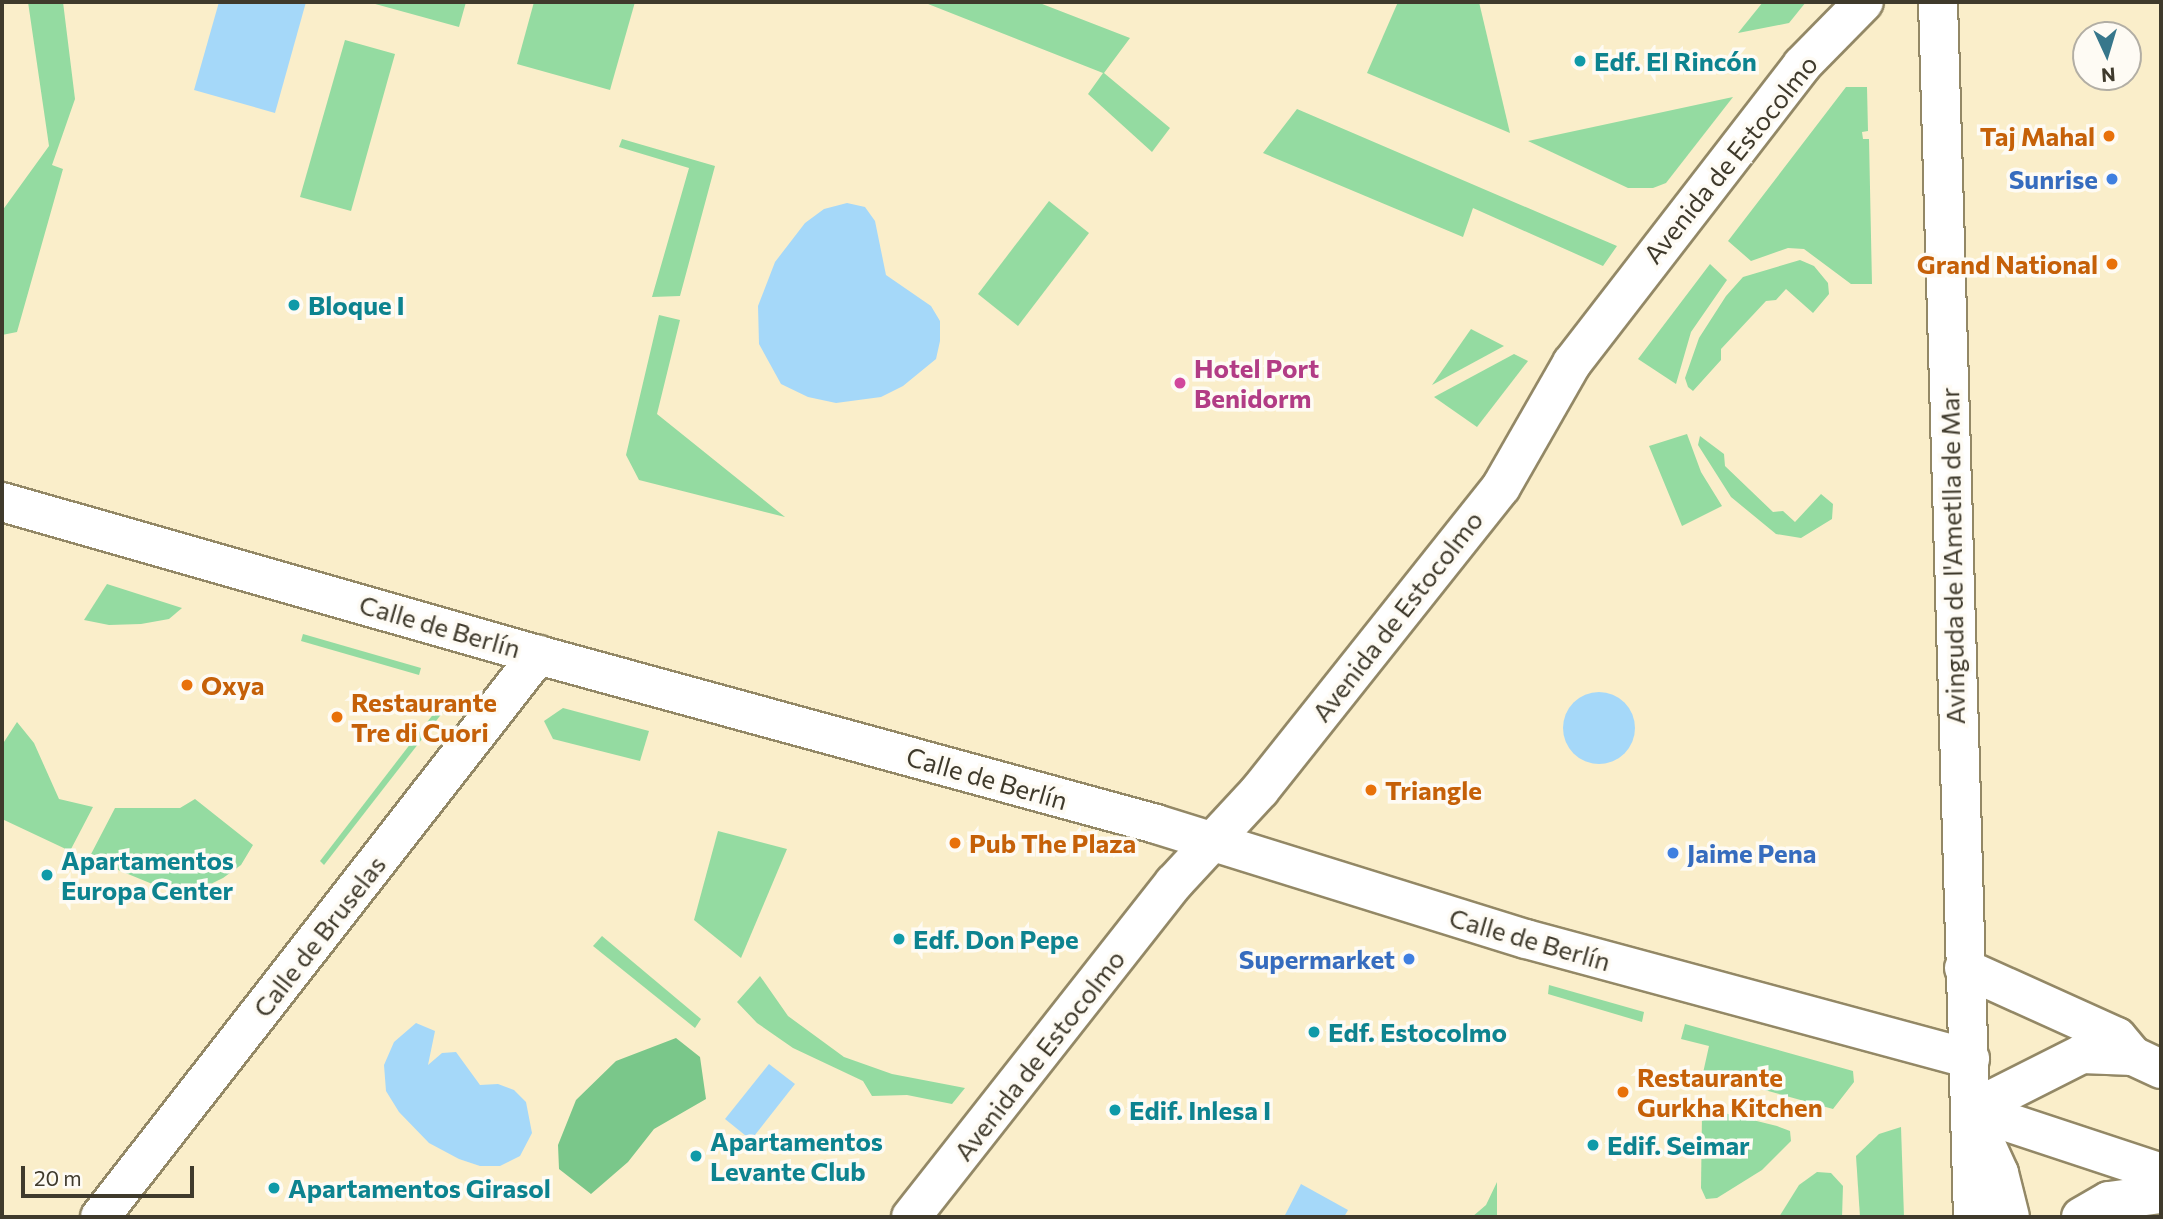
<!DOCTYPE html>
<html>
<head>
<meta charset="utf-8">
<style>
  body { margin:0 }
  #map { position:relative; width:2163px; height:1219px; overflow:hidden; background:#faeeca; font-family:Commissioner,sans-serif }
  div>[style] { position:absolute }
  .green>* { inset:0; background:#94dba1 }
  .forest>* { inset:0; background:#7ac78a }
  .water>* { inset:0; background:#a5d8f9 }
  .round { border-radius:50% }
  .roads { filter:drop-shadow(2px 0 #938866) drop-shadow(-2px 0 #938866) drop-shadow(0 2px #938866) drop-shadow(0 -2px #938866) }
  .minor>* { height:38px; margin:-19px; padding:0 19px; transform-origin:19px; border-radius:19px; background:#fff }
  .dots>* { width:19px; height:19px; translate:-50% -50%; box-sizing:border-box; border:4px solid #fefbf4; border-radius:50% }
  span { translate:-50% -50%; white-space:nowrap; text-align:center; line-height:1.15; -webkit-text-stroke:7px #fefbf4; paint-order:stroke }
  .culture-label { font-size:26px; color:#0d838f; font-weight:700 }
  .left { translate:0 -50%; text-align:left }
  .food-label { font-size:26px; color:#c56008; font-weight:700 }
  .right { translate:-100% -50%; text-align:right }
  .street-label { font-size:26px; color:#3f3a2c }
  .shop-label { font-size:26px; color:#366cbe; font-weight:700 }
  .hotel-label { font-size:26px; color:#b23c85; font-weight:700 }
  .frame { position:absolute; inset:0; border:4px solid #3f3a2c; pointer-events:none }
  .north { position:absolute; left:2072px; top:21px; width:70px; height:70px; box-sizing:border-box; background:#fefbf4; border:2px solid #b2aea4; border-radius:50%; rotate:176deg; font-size:19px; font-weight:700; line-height:28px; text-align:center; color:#3f3a2c }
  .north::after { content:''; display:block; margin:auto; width:24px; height:32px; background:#37778b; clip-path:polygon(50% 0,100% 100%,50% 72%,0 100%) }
  .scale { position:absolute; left:21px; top:1166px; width:173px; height:32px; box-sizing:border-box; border:4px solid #3f3a2c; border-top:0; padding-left:9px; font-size:21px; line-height:24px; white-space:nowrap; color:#3f3a2c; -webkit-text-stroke:5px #fefbf4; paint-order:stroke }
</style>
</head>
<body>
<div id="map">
  <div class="green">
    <i style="clip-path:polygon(28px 2px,63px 2px,75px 99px,52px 165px,63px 169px,17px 332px,2px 335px,2px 211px,49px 146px)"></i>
    <i style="clip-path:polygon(368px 2px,466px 2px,459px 27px)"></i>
    <i style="clip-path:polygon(534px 2px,635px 2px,610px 90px,517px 64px)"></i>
    <i style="clip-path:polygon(923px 2px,1037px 2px,1130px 38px,1104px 73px,1170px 128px,1152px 152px,1088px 94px,1103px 73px)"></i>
    <i style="clip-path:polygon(1398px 2px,1479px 2px,1510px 133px,1367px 73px)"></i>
    <i style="clip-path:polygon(1763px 2px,1806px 2px,1789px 23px,1738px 33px)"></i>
    <i style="clip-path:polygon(345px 40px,395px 54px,351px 211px,300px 197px)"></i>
    <i style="clip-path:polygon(1846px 87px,1867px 87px,1868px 131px,1862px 132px,1863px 139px,1869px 139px,1872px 284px,1851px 284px,1804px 249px,1788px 248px,1751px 261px,1728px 241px)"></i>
    <i style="clip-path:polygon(1733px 97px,1666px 183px,1653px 188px,1628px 188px,1528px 141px)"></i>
    <i style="clip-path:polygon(1297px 109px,1549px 217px,1617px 246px,1603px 266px,1473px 208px,1463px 237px,1263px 153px)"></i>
    <i style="clip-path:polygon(622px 139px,715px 166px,680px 296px,652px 297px,689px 168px,619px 147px)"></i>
    <i style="clip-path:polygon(1049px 201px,1089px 233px,1018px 326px,978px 294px)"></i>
    <i style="clip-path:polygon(1800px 260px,1814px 266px,1828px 283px,1829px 294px,1813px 313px,1786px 289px,1776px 300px,1766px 301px,1721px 349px,1721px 360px,1693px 391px,1688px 387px,1685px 378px,1699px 338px,1726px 296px,1743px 277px)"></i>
    <i style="clip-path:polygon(1710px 264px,1727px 280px,1691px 332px,1676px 384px,1638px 359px)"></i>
    <i style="clip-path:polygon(659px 315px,680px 320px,657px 414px,785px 517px,639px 480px,626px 455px)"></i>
    <i style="clip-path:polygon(1471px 329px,1504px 346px,1432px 385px)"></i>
    <i style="clip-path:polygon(1514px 354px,1528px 361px,1477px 427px,1434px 397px)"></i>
    <i style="clip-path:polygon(1687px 434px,1701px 472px,1722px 506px,1682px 526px,1649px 446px)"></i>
    <i style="clip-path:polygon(1700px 436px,1724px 454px,1725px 466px,1773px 512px,1783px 511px,1795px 522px,1821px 494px,1833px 504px,1832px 519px,1801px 538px,1776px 534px,1731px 497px,1698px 445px)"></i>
    <i style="clip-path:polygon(107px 584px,182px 608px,169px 619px,141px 624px,109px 625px,84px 620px)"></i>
    <i style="clip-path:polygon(303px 634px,421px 668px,419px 675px,301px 641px)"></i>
    <i style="clip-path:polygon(438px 708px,443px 712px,324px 865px,320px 861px)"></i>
    <i style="clip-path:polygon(563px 708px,649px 731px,640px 761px,553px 739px,544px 721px)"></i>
    <i style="clip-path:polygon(17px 722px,34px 743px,59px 799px,93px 807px,70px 851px,2px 819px,2px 745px)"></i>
    <i style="clip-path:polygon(195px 799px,253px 845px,241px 865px,223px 878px,184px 897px,89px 858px,115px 808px,180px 808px)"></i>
    <i style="clip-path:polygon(718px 831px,787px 849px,741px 958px,694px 920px)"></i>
    <i style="clip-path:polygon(602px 936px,701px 1019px,695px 1028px,593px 946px)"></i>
    <i style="clip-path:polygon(760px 976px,788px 1016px,844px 1057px,892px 1074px,965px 1088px,952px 1104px,907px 1095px,872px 1096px,863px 1081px,793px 1048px,757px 1023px,737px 1002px)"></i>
    <i style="clip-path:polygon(1549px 985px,1644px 1012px,1642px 1022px,1548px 994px)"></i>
    <i style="clip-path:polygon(1685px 1024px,1853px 1071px,1854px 1082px,1833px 1109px,1703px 1073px,1709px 1046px,1681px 1039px)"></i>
    <i style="clip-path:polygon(1712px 1110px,1777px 1126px,1790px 1131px,1791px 1141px,1762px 1170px,1717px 1198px,1706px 1199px,1701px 1188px,1702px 1114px)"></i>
    <i style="clip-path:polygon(1901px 1127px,1904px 1217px,1860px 1217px,1856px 1156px,1879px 1134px)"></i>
    <i style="clip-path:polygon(1817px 1172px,1831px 1173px,1843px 1186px,1842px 1217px,1779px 1217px,1799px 1185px)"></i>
    <i style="clip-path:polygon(1497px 1182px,1497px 1217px,1472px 1217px,1486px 1205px)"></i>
  </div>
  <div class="forest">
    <i style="clip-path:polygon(676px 1038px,700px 1057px,706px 1099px,654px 1129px,628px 1162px,591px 1194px,559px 1169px,558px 1145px,576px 1100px,616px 1061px)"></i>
  </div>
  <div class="water">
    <i style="clip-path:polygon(219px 2px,306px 2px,275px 113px,194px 90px)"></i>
    <i style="clip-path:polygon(847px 203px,865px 207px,875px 221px,886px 275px,931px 306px,940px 321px,940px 341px,936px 359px,903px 386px,881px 397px,836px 403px,808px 397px,781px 384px,759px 344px,758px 306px,775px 262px,805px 223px,824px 209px)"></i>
    <i class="round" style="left:1563px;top:692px;width:72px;height:72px"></i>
    <i style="clip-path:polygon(416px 1023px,435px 1031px,428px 1065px,442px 1053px,456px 1052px,480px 1085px,498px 1084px,514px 1090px,526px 1102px,532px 1133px,520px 1156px,500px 1166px,480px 1166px,459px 1159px,429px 1143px,399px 1112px,386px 1091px,384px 1065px,394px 1042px)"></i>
    <i style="clip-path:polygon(769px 1064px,795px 1084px,751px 1140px,725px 1119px)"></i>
    <i style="clip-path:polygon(1301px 1184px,1348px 1210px,1344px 1217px,1284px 1217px)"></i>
  </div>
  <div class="roads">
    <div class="minor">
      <i style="left:1938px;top:2px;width:1216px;rotate:88.35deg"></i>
      <i style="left:2px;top:502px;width:557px;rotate:15.93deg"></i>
      <i style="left:538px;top:655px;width:641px;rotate:15.29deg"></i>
      <i style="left:1156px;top:824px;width:387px;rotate:17.3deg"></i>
      <i style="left:1526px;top:939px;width:460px;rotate:15.1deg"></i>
      <i style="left:1964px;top:968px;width:168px;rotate:24.3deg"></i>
      <i style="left:2117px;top:1037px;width:25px;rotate:50deg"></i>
      <i style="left:1971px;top:1110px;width:124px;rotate:-26.8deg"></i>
      <i style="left:2082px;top:1054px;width:51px;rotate:2.2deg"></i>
      <i style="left:2133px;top:1056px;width:31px;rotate:25deg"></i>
      <i style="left:1971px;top:1110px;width:200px;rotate:18.3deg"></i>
      <i style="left:1977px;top:1125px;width:53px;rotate:65.4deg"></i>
      <i style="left:1999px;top:1173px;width:45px;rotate:76deg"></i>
      <i style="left:100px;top:1217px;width:713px;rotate:-52.07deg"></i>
      <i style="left:911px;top:1217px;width:425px;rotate:-51.8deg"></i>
      <i style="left:1174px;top:883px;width:127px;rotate:-47.2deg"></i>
      <i style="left:1260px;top:790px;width:387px;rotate:-51.5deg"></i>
      <i style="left:1501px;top:487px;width:143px;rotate:-60.2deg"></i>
      <i style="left:1572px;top:363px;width:376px;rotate:-52.3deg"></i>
      <i style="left:1802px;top:65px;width:88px;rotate:-45.5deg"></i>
      <i style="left:2081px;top:1217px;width:32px;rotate:-30deg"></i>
      <i style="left:2109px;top:1201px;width:52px;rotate:-7.7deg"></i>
    </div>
  </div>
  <div class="dots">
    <i style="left:1580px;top:61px;background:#0f9aa8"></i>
    <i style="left:2109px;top:136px;background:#e8710a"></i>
    <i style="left:2112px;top:179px;background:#3f7fe0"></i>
    <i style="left:2112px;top:264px;background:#e8710a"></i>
    <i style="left:294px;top:305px;background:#0f9aa8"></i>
    <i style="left:1180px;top:383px;background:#d1479c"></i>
    <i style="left:187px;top:685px;background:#e8710a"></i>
    <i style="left:337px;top:717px;background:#e8710a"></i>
    <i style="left:1371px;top:790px;background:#e8710a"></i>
    <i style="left:955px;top:843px;background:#e8710a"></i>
    <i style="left:1673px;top:853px;background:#3f7fe0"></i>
    <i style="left:47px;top:875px;background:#0f9aa8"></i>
    <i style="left:899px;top:939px;background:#0f9aa8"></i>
    <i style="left:1409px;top:959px;background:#3f7fe0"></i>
    <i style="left:1314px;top:1032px;background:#0f9aa8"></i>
    <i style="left:1623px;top:1092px;background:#e8710a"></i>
    <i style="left:1115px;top:1110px;background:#0f9aa8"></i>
    <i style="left:1593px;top:1145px;background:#0f9aa8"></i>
    <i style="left:696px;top:1156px;background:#0f9aa8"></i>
    <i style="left:274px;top:1188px;background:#0f9aa8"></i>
  </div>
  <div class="culture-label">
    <span class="left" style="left:1594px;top:61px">Edf. El Rincón</span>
    <span class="left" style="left:308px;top:305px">Bloque I</span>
    <span class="left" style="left:61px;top:875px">Apartamentos<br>Europa Center</span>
    <span class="left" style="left:913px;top:939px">Edf. Don Pepe</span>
    <span class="left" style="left:1328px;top:1032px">Edf. Estocolmo</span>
    <span class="left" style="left:1129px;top:1110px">Edif. Inlesa I</span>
    <span class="left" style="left:710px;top:1156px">Apartamentos<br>Levante Club</span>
    <span class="left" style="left:1607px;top:1145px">Edif. Seimar</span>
    <span class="left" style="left:288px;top:1188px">Apartamentos Girasol</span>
  </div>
  <div class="food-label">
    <span class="right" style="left:2095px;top:136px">Taj Mahal</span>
    <span class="right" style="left:2098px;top:264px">Grand National</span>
    <span class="left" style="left:201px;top:685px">Oxya</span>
    <span class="left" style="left:351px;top:717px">Restaurante<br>Tre di Cuori</span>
    <span class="left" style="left:1385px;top:790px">Triangle</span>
    <span class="left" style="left:969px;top:843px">Pub The Plaza</span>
    <span class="left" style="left:1637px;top:1092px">Restaurante<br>Gurkha Kitchen</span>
  </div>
  <div class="street-label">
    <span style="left:1730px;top:159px;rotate:-51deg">Avenida de Estocolmo</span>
    <span style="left:1952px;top:556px;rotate:-91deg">Avinguda de l'Ametlla de Mar</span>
    <span style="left:1397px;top:616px;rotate:-52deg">Avenida de Estocolmo</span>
    <span style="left:440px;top:626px;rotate:16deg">Calle de Berlín</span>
    <span style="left:987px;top:778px;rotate:16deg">Calle de Berlín</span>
    <span style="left:319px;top:936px;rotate:-52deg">Calle de Bruselas</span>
    <span style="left:1530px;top:939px;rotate:16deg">Calle de Berlín</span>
    <span style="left:1039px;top:1055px;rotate:-52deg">Avenida de Estocolmo</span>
  </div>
  <div class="shop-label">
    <span class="right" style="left:2098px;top:179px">Sunrise</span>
    <span class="left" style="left:1687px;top:853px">Jaime Pena</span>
    <span class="right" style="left:1395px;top:959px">Supermarket</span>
  </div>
  <div class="hotel-label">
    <span class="left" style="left:1194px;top:383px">Hotel Port<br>Benidorm</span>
  </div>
  <div class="frame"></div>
  <div class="north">N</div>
  <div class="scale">20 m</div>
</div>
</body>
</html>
